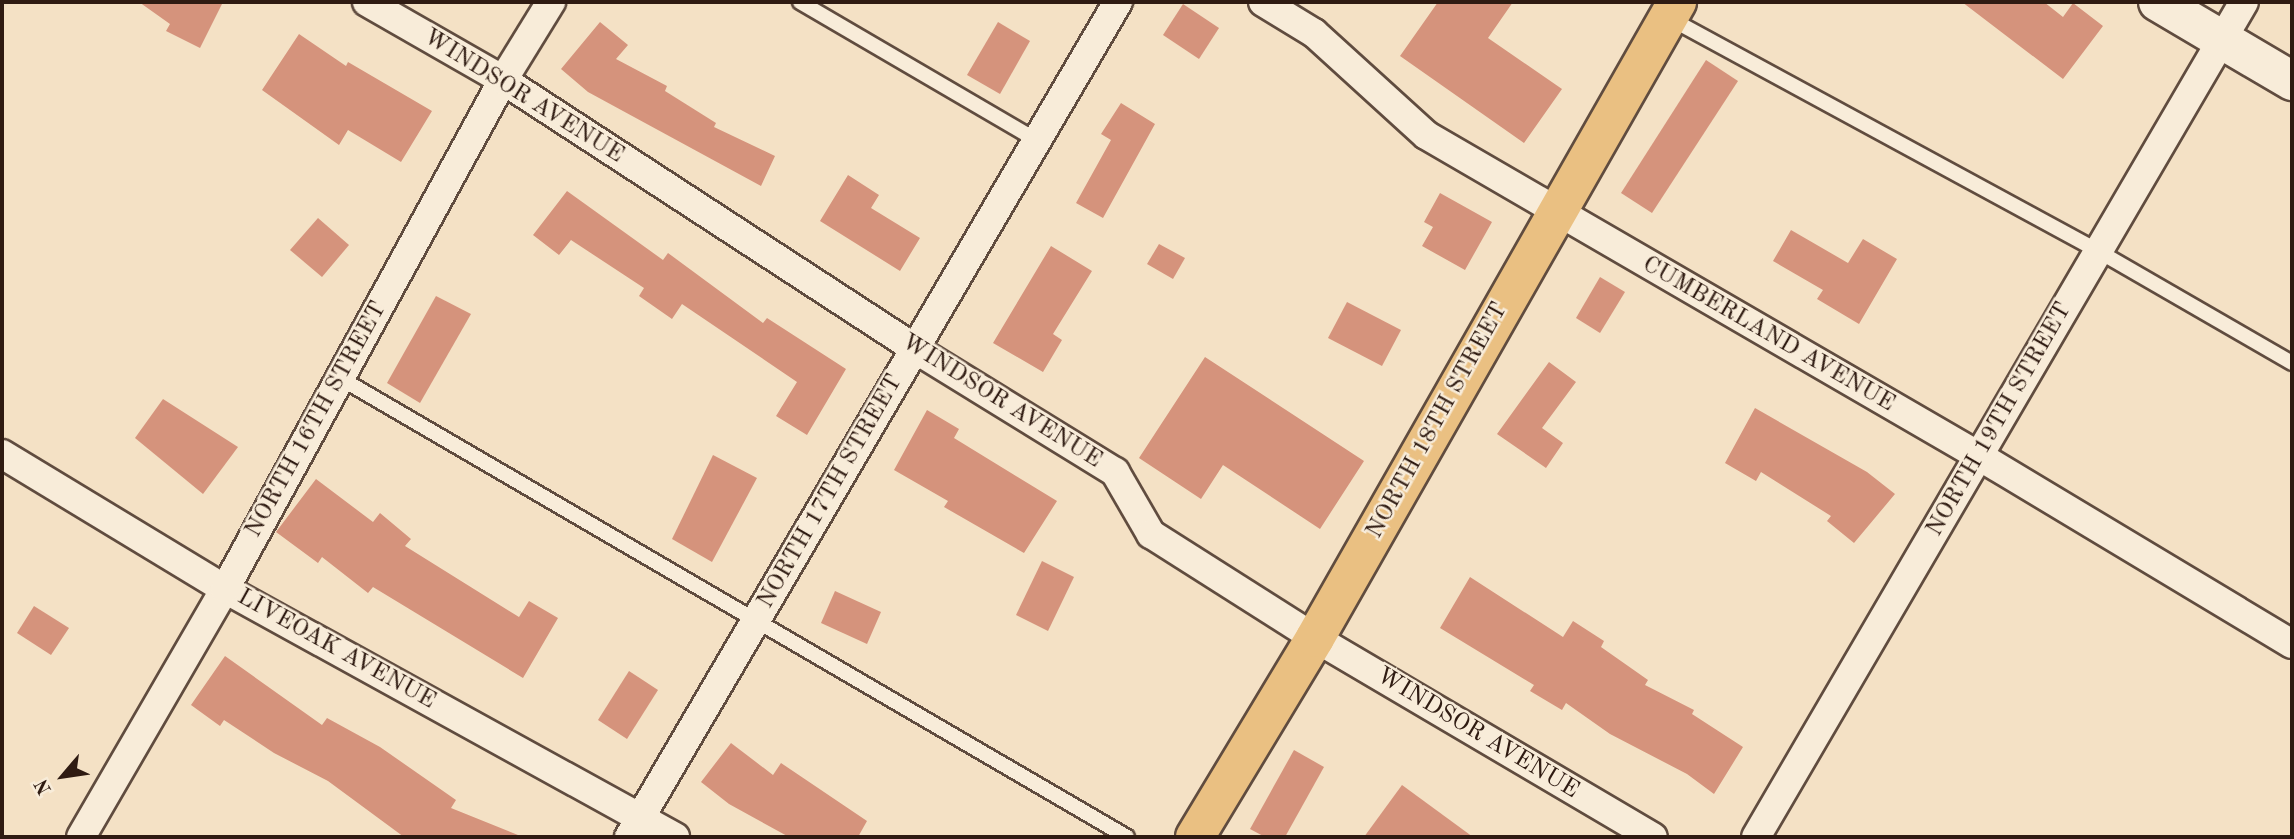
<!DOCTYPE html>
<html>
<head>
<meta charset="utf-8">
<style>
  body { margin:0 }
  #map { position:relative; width:2294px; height:839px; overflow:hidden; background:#f4e1c5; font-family:"Old Standard TT",serif }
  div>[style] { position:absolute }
  .building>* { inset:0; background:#d5937c }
  .roads { filter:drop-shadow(2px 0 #604c3f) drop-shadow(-2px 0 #604c3f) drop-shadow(0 2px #604c3f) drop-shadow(0 -2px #604c3f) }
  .lane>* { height:14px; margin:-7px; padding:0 7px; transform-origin:7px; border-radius:7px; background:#f8ecd9 }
  .street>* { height:28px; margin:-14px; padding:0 14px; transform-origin:14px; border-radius:14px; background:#f8ecd9 }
  .secondary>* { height:38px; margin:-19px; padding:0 19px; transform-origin:19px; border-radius:19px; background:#f8ecd9 }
  .primary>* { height:38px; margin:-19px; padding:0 19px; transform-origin:19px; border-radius:19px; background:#eac082 }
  span { translate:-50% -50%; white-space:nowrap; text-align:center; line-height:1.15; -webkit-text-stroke:5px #f8ecd9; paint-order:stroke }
  .street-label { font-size:24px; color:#2f1b12 }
  .frame { position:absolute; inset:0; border:4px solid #2f1b12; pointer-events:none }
  .north { position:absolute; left:28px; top:741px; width:70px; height:70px; -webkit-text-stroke:5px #f8ecd9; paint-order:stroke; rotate:241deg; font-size:19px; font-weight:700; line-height:28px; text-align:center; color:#2f1b12 }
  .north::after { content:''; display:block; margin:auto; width:24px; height:32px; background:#2f1b12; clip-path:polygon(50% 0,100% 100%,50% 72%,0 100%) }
</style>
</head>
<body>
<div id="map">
  <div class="building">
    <i style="clip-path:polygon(139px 2px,223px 2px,200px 48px,166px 31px,170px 24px)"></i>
    <i style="clip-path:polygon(1438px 2px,1513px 2px,1488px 38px,1562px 89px,1524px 143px,1400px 56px)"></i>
    <i style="clip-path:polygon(1962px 2px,2044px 2px,2063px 17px,2073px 3px,2103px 26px,2063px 79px)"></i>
    <i style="clip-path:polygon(1183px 4px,1219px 28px,1199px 59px,1163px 35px)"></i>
    <i style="clip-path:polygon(600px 22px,628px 45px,616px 59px,667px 86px,665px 91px,716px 123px,714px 127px,775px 156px,761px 186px,588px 92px,561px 69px)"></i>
    <i style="clip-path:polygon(998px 22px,1030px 41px,1000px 94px,967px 75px)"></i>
    <i style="clip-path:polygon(299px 34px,346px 66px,348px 62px,432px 111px,401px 162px,348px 130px,339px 145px,262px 90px)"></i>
    <i style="clip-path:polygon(1706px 60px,1738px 81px,1652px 213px,1621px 193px)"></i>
    <i style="clip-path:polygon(1121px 103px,1155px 124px,1103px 218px,1076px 203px,1111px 140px,1101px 134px)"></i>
    <i style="clip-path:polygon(848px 175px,879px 195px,871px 208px,920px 238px,900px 271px,820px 221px)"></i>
    <i style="clip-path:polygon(567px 191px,663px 260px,668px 253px,763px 323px,767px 318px,846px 369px,807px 435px,776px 416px,797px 382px,682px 304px,672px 319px,639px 296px,644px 288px,571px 240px,559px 255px,533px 235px)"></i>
    <i style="clip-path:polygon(1440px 193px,1492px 222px,1465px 270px,1422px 246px,1433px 227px,1424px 222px)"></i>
    <i style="clip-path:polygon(318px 218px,349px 245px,322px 277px,290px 250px)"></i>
    <i style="clip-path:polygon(1791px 230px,1848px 263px,1863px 239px,1897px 259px,1859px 324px,1817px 299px,1823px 290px,1773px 261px)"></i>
    <i style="clip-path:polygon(1159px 244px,1185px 258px,1173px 279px,1147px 264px)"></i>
    <i style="clip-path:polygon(1051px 246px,1092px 271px,1053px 334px,1062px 340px,1043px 372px,993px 343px)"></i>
    <i style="clip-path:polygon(1600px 277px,1625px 292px,1600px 333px,1576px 318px)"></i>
    <i style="clip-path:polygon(436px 296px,471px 314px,420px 403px,387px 383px)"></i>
    <i style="clip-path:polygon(1347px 302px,1401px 330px,1382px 366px,1328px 338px)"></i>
    <i style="clip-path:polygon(1205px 357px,1364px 461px,1320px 529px,1223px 465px,1201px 499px,1139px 458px)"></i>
    <i style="clip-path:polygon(1549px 362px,1576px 382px,1542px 428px,1563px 443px,1546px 468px,1497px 434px)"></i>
    <i style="clip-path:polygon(163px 399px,238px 447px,203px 494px,135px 438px)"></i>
    <i style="clip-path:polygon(1755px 408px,1867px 472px,1895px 494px,1854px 543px,1827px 521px,1831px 516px,1761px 472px,1756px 481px,1725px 463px)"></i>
    <i style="clip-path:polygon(927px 410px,959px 429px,954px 438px,1057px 501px,1024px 553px,944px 507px,948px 501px,894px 470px)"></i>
    <i style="clip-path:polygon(713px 455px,757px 478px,712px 562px,672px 539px)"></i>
    <i style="clip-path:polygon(316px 479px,373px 522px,380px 513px,411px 539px,405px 546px,519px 617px,529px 601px,558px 618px,523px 678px,373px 587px,368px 593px,322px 557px,318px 563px,276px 532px)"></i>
    <i style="clip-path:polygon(1042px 561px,1074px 577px,1048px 631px,1016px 615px)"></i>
    <i style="clip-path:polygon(1470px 577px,1563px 637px,1573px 621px,1604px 641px,1601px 647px,1648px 680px,1645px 685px,1694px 710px,1692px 714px,1743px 747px,1714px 794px,1687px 774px,1610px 734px,1566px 703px,1562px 710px,1530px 691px,1534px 685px,1440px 628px)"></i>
    <i style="clip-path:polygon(835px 591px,881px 612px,867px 644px,821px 623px)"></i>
    <i style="clip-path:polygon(34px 606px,69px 628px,51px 655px,17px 633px)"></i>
    <i style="clip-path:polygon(225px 656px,322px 725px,327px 718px,380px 747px,456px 800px,451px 808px,523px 837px,404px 837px,328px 781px,274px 753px,224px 720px,220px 726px,191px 705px)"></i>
    <i style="clip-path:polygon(629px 671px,658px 690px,627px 739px,598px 720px)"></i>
    <i style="clip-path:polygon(731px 743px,773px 775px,781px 763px,867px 821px,858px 837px,789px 837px,729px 804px,701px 782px)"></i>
    <i style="clip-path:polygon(1294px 750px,1324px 767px,1285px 837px,1265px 837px,1250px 829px)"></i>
    <i style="clip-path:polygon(1402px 785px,1473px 837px,1364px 837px)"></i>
  </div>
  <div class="roads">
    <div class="lane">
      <i style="left:800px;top:2px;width:273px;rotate:30.3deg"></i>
      <i style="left:1669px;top:18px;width:488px;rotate:28.5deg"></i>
      <i style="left:2098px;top:251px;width:224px;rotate:30deg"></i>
      <i style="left:340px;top:378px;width:911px;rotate:30.25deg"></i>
    </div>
    <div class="street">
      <i style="left:367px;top:2px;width:157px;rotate:29.8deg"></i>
      <i style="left:503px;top:80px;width:492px;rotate:33.1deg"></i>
      <i style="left:915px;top:349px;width:235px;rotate:31.6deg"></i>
      <i style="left:1115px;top:472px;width:72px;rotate:59.9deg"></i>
      <i style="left:1151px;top:534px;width:194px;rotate:32.4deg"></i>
      <i style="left:1315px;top:638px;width:392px;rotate:30.5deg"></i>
      <i style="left:1263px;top:2px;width:60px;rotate:31.3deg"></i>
      <i style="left:1314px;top:33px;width:151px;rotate:42.3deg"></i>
      <i style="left:1426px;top:135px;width:639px;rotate:30.13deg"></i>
      <i style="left:1979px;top:456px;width:365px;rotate:31deg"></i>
      <i style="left:2px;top:454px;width:261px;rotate:31.2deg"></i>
      <i style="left:225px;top:589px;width:514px;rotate:28.86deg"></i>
      <i style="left:81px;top:837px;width:287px;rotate:-59.9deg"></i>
      <i style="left:225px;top:589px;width:580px;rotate:-61.36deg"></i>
      <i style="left:503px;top:80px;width:92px;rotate:-58.4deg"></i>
      <i style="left:629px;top:837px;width:968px;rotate:-59.65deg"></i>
      <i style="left:1756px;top:837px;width:967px;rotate:-59.7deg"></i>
    </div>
    <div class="secondary">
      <i style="left:2158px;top:2px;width:156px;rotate:30.5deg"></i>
    </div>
    <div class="primary">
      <i style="left:1195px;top:837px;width:232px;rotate:-58.9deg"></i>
      <i style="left:1315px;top:638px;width:732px;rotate:-60.35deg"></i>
    </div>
  </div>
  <div class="street-label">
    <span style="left:523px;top:97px;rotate:32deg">WINDSOR AVENUE</span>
    <span style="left:1768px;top:335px;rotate:30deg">CUMBERLAND AVENUE</span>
    <span style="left:1001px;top:402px;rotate:32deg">WINDSOR AVENUE</span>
    <span style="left:317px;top:420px;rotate:-61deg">NORTH 16TH STREET</span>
    <span style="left:2000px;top:420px;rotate:-60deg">NORTH 19TH STREET</span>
    <span style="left:1438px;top:421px;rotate:-61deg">NORTH 18TH STREET</span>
    <span style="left:831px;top:492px;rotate:-60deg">NORTH 17TH STREET</span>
    <span style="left:336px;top:650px;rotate:29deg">LIVEOAK AVENUE</span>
    <span style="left:1477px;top:734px;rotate:31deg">WINDSOR AVENUE</span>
  </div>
  <div class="frame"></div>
  <div class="north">N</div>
</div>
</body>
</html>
